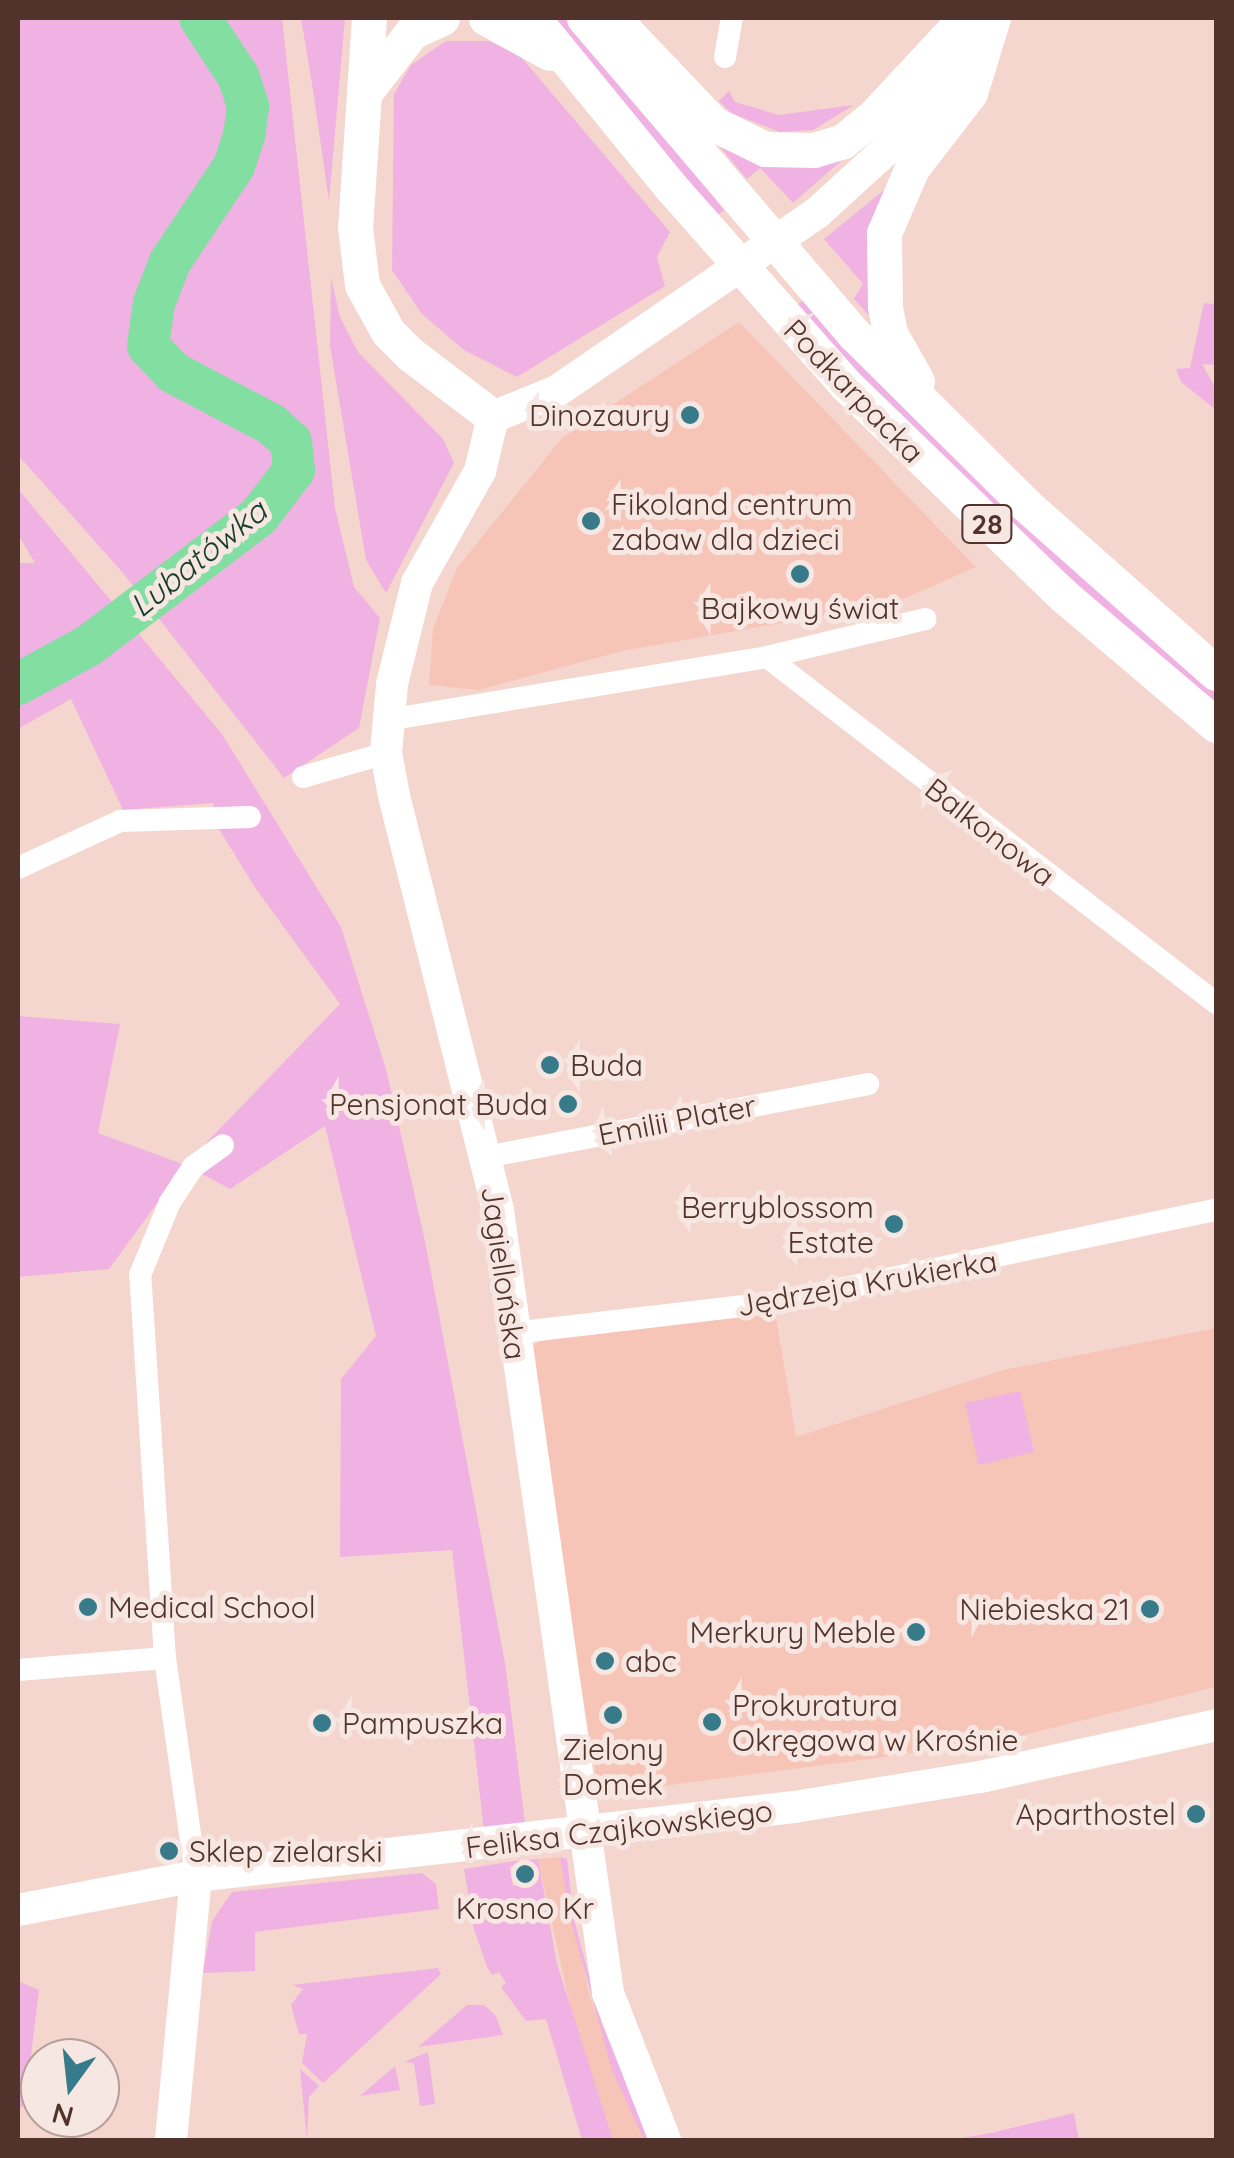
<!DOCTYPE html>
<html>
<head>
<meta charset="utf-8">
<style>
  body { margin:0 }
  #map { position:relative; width:1234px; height:2158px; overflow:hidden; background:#f5d6ce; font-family:Quicksand,sans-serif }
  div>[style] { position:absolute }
  .built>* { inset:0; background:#f7c4b8 }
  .green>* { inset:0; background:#efb2e2 }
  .river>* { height:42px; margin:-21px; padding:0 21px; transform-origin:21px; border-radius:21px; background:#83dea2 }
  .street>* { height:22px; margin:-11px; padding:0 11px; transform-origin:11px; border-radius:11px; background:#fff }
  .secondary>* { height:32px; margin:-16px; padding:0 16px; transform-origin:16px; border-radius:16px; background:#fff }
  .primary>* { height:35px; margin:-17.5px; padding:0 17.5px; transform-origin:17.5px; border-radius:17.5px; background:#fff }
  .dots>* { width:28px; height:28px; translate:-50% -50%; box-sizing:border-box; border:5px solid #f7e7e3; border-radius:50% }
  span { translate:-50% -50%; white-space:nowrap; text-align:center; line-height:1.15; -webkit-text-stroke:10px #f7e7e3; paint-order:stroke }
  .shield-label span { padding:2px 8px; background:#f7e7e3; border:2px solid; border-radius:8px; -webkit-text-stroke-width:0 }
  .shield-label { font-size:28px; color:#52332c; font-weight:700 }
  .street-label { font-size:30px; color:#52332c }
  .poi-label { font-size:30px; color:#52332c }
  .right { translate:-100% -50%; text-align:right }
  .left { translate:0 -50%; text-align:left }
  .water-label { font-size:32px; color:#173d26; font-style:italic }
  .frame { position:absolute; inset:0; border:20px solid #52332c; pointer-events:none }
  .north { position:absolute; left:20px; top:2038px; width:100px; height:100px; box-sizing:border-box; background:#f7e7e3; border:2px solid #b59f9a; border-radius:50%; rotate:195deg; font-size:28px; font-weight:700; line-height:40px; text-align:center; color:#52332c }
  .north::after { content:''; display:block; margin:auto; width:35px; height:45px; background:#377b8a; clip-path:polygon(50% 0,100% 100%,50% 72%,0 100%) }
</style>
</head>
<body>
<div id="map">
  <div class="built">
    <i style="clip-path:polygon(739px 322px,976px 567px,894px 603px,622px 651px,479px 690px,429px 685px,433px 629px,457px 568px,562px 438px)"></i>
    <i style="clip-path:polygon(775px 1312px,796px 1437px,1003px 1370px,1216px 1328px,1216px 1687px,1020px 1736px,878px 1758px,615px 1792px,596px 1776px,526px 1351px,553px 1332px)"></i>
    <i style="clip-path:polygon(560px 1857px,589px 1994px,644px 2140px,613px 2140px,576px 2033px,538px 1859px)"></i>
  </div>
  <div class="green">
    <i style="clip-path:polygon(18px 18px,282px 18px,335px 508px,354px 587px,380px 618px,359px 728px,284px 778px,123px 573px,18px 455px)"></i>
    <i style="clip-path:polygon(301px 18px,345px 18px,329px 201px,313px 90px)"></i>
    <i style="clip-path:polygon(553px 18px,567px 18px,724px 210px,714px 218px)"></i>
    <i style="clip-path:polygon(446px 41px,489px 41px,521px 57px,670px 232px,657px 257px,665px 286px,517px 377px,464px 350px,422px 314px,392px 270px,394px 94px,411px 65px)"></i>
    <i style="clip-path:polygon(729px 91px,735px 102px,779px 115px,854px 105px,813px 130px,780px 132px,731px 113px,719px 101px)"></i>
    <i style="clip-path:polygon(873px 133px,793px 203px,760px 168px,747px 179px,715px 141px)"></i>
    <i style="clip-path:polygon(884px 190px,867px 252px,873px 320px,854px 299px,863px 284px,824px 239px)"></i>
    <i style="clip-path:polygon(331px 278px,340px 317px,358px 352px,443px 439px,454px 463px,386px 593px,366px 560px,330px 346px)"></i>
    <i style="clip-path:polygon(803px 300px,1135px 622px,1216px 692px,1216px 706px,973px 492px,794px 308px)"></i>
    <i style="clip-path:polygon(1204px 303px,1215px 304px,1216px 365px,1202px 364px,1216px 389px,1216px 410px,1181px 382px,1176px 369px,1190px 368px)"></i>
    <i style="clip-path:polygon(18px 489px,222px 734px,341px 927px,386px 1069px,425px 1241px,505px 1663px,525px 1823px,484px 1831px,452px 1550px,340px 1557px,341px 1379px,376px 1336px,325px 1126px,230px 1189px,185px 1165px,109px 1269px,18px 1277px,18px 1016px,120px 1024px,98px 1133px,185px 1165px,340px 1004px,256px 889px,217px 826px,213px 803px,123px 810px,71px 699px,18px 729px,18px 563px,35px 563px,18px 534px)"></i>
    <i style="clip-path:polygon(1020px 1391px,1034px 1452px,979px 1465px,965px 1403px)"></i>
    <i style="clip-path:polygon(560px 1857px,567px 1859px,574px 1920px,602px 2024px,650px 2140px,644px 2140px,612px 2070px,571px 1921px)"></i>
    <i style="clip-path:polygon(538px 1859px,557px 1964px,613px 2140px,582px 2140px,546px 2019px,526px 2021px,501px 1987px,506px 1983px,499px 1972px,492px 1975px,487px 1967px,474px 1929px,464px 1869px,521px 1860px,510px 1867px,513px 1886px,536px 1882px,534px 1863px,527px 1860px)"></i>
    <i style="clip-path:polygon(422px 1873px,436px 1884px,439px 1909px,255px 1932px,255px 1971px,203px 1973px,212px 1921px,232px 1892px)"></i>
    <i style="clip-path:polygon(438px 1968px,441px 1974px,323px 2083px,302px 2063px,307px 2034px,299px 2034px,291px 2005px,303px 1989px,292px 1985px)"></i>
    <i style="clip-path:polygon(18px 1981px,39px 1990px,25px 2105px,18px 2109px)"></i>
    <i style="clip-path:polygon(467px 2005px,484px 2005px,496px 2016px,503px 2035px,418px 2047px)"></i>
    <i style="clip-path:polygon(428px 2052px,435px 2104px,420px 2106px,414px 2063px,404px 2062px)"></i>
    <i style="clip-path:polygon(395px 2066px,400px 2090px,360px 2096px)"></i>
    <i style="clip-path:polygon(300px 2069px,319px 2086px,309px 2097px,307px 2140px)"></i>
    <i style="clip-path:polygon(1074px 2113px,1079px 2140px,951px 2140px,991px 2133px)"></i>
  </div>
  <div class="river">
    <i style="left:18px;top:684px;width:80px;rotate:-28.5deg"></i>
    <i style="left:88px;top:646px;width:215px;rotate:-37.2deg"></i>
    <i style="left:259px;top:516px;width:58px;rotate:-52.7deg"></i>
    <i style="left:294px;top:470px;width:28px;rotate:-96deg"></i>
    <i style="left:291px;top:442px;width:27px;rotate:-138deg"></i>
    <i style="left:271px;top:424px;width:110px;rotate:-152.3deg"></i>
    <i style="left:174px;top:373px;width:37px;rotate:-134deg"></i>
    <i style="left:148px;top:346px;width:43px;rotate:-82.1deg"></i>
    <i style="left:154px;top:303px;width:44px;rotate:-68.7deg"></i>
    <i style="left:170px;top:262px;width:115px;rotate:-56.3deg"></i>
    <i style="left:234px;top:166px;width:32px;rotate:-72deg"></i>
    <i style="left:244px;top:136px;width:30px;rotate:-82deg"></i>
    <i style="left:248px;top:106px;width:32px;rotate:-108deg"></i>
    <i style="left:238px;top:76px;width:69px;rotate:-123.2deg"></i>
  </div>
  <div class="street">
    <i style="left:725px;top:57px;width:40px;rotate:-80deg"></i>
    <i style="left:767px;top:657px;width:567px;rotate:37.62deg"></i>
    <i style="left:387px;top:720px;width:385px;rotate:-9.4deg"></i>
    <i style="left:767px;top:657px;width:163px;rotate:-13.5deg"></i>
    <i style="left:303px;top:777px;width:86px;rotate:-16.1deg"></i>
    <i style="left:18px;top:868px;width:112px;rotate:-24.7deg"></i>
    <i style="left:120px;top:821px;width:130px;rotate:-1.8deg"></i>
    <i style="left:486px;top:1157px;width:389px;rotate:-10.8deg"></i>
    <i style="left:513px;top:1333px;width:267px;rotate:-6.7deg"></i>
    <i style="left:778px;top:1302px;width:448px;rotate:-11.9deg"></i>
    <i style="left:18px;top:1670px;width:147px;rotate:-4.7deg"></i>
    <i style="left:196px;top:1876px;width:220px;rotate:-98.1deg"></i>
    <i style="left:165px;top:1658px;width:384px;rotate:-93.7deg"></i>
    <i style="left:140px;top:1275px;width:79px;rotate:-67.7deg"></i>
    <i style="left:170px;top:1202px;width:42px;rotate:-56.7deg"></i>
    <i style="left:193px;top:1167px;width:37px;rotate:-36deg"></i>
  </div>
  <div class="secondary">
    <i style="left:18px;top:1910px;width:181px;rotate:-10.8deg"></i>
    <i style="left:196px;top:1876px;width:602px;rotate:-6.58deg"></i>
    <i style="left:794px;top:1807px;width:188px;rotate:-9.2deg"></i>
    <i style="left:980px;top:1777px;width:242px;rotate:-12.4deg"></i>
    <i style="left:171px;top:2140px;width:265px;rotate:-84.6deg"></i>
    <i style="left:665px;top:2140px;width:158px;rotate:-111.2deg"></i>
    <i style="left:608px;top:1993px;width:791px;rotate:-98deg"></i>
    <i style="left:498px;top:1210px;width:427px;rotate:-104.1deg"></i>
    <i style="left:394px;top:796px;width:44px;rotate:-100.5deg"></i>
    <i style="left:386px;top:753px;width:69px;rotate:-85deg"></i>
    <i style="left:392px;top:684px;width:104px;rotate:-76.1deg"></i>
    <i style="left:417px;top:583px;width:129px;rotate:-60.6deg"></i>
    <i style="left:480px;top:471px;width:56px;rotate:-76.5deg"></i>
    <i style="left:493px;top:417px;width:69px;rotate:-22.1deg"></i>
    <i style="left:557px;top:391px;width:315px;rotate:-34.4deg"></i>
    <i style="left:817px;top:213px;width:110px;rotate:-42.4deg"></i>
    <i style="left:898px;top:139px;width:148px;rotate:-54.9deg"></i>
  </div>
  <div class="primary">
    <i style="left:369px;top:18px;width:209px;rotate:93.8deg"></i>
    <i style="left:355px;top:227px;width:58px;rotate:83.1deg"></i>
    <i style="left:362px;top:285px;width:54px;rotate:61deg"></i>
    <i style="left:388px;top:332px;width:31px;rotate:45deg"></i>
    <i style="left:410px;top:354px;width:104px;rotate:37.2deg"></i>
    <i style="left:486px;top:18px;width:73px;rotate:28.7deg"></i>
    <i style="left:533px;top:18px;width:217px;rotate:50.8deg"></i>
    <i style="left:670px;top:186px;width:266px;rotate:48.5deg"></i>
    <i style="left:846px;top:385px;width:305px;rotate:44.1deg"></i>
    <i style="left:1065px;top:597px;width:198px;rotate:40.3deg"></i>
    <i style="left:584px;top:18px;width:416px;rotate:49.5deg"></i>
    <i style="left:854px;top:334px;width:243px;rotate:44.8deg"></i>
    <i style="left:1026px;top:505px;width:254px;rotate:41.5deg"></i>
    <i style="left:613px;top:18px;width:146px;rotate:46.4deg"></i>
    <i style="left:714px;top:124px;width:57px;rotate:26.1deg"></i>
    <i style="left:765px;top:149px;width:49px;rotate:1.2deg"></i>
    <i style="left:814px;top:150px;width:30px;rotate:-17deg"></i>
    <i style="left:843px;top:141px;width:38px;rotate:-39deg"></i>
    <i style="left:873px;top:117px;width:135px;rotate:-47.1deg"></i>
    <i style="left:366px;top:91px;width:75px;rotate:-52.1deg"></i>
    <i style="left:412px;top:32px;width:33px;rotate:-25deg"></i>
    <i style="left:917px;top:381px;width:55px;rotate:-119.4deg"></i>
    <i style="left:890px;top:333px;width:26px;rotate:-101deg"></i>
    <i style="left:885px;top:307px;width:74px;rotate:-90.8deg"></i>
    <i style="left:884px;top:233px;width:71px;rotate:-66.7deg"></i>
    <i style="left:912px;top:168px;width:95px;rotate:-52.3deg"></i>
    <i style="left:970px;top:93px;width:78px;rotate:-73deg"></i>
  </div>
  <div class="dots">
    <i style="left:690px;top:415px;background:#377b8a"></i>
    <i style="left:591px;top:521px;background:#377b8a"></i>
    <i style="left:800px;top:574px;background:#377b8a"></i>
    <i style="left:550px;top:1065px;background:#377b8a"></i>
    <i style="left:568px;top:1104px;background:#377b8a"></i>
    <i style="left:894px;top:1224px;background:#377b8a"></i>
    <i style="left:88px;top:1607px;background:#377b8a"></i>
    <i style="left:1150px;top:1609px;background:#377b8a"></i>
    <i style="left:916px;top:1632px;background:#377b8a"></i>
    <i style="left:605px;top:1661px;background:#377b8a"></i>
    <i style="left:613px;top:1715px;background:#377b8a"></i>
    <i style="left:712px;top:1722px;background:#377b8a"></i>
    <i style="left:322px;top:1723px;background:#377b8a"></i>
    <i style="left:1196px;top:1814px;background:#377b8a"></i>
    <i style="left:169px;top:1851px;background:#377b8a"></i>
    <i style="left:525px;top:1874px;background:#377b8a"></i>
  </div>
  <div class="shield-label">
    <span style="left:987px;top:524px">28</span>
  </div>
  <div class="street-label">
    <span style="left:854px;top:391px;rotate:46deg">Podkarpacka</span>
    <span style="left:990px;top:832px;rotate:38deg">Balkonowa</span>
    <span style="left:677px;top:1120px;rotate:-11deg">Emilii Plater</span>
    <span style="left:504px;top:1273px;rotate:82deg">Jagiellońska</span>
    <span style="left:867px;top:1283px;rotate:-10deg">Jędrzeja Krukierka</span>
    <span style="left:619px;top:1829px;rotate:-7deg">Feliksa Czajkowskiego</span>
  </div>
  <div class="poi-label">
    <span class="right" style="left:670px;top:415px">Dinozaury</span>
    <span class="left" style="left:611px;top:521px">Fikoland centrum<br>zabaw dla dzieci</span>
    <span style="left:800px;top:608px">Bajkowy świat</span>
    <span class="left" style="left:570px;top:1065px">Buda</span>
    <span class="right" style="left:548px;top:1104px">Pensjonat Buda</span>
    <span class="right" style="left:874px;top:1224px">Berryblossom<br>Estate</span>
    <span class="left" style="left:108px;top:1607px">Medical School</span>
    <span class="right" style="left:1130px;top:1609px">Niebieska 21</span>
    <span class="right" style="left:896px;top:1632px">Merkury Meble</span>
    <span class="left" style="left:625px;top:1661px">abc</span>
    <span class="left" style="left:732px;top:1722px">Prokuratura<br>Okręgowa w Krośnie</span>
    <span class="left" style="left:342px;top:1723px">Pampuszka</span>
    <span style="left:613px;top:1766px">Zielony<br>Domek</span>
    <span class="right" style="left:1176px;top:1814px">Aparthostel</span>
    <span class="left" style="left:189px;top:1851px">Sklep zielarski</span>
    <span style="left:525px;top:1908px">Krosno Kr</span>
  </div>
  <div class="water-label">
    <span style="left:198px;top:558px;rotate:-39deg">Lubatówka</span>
  </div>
  <div class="frame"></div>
  <div class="north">N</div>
</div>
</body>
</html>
